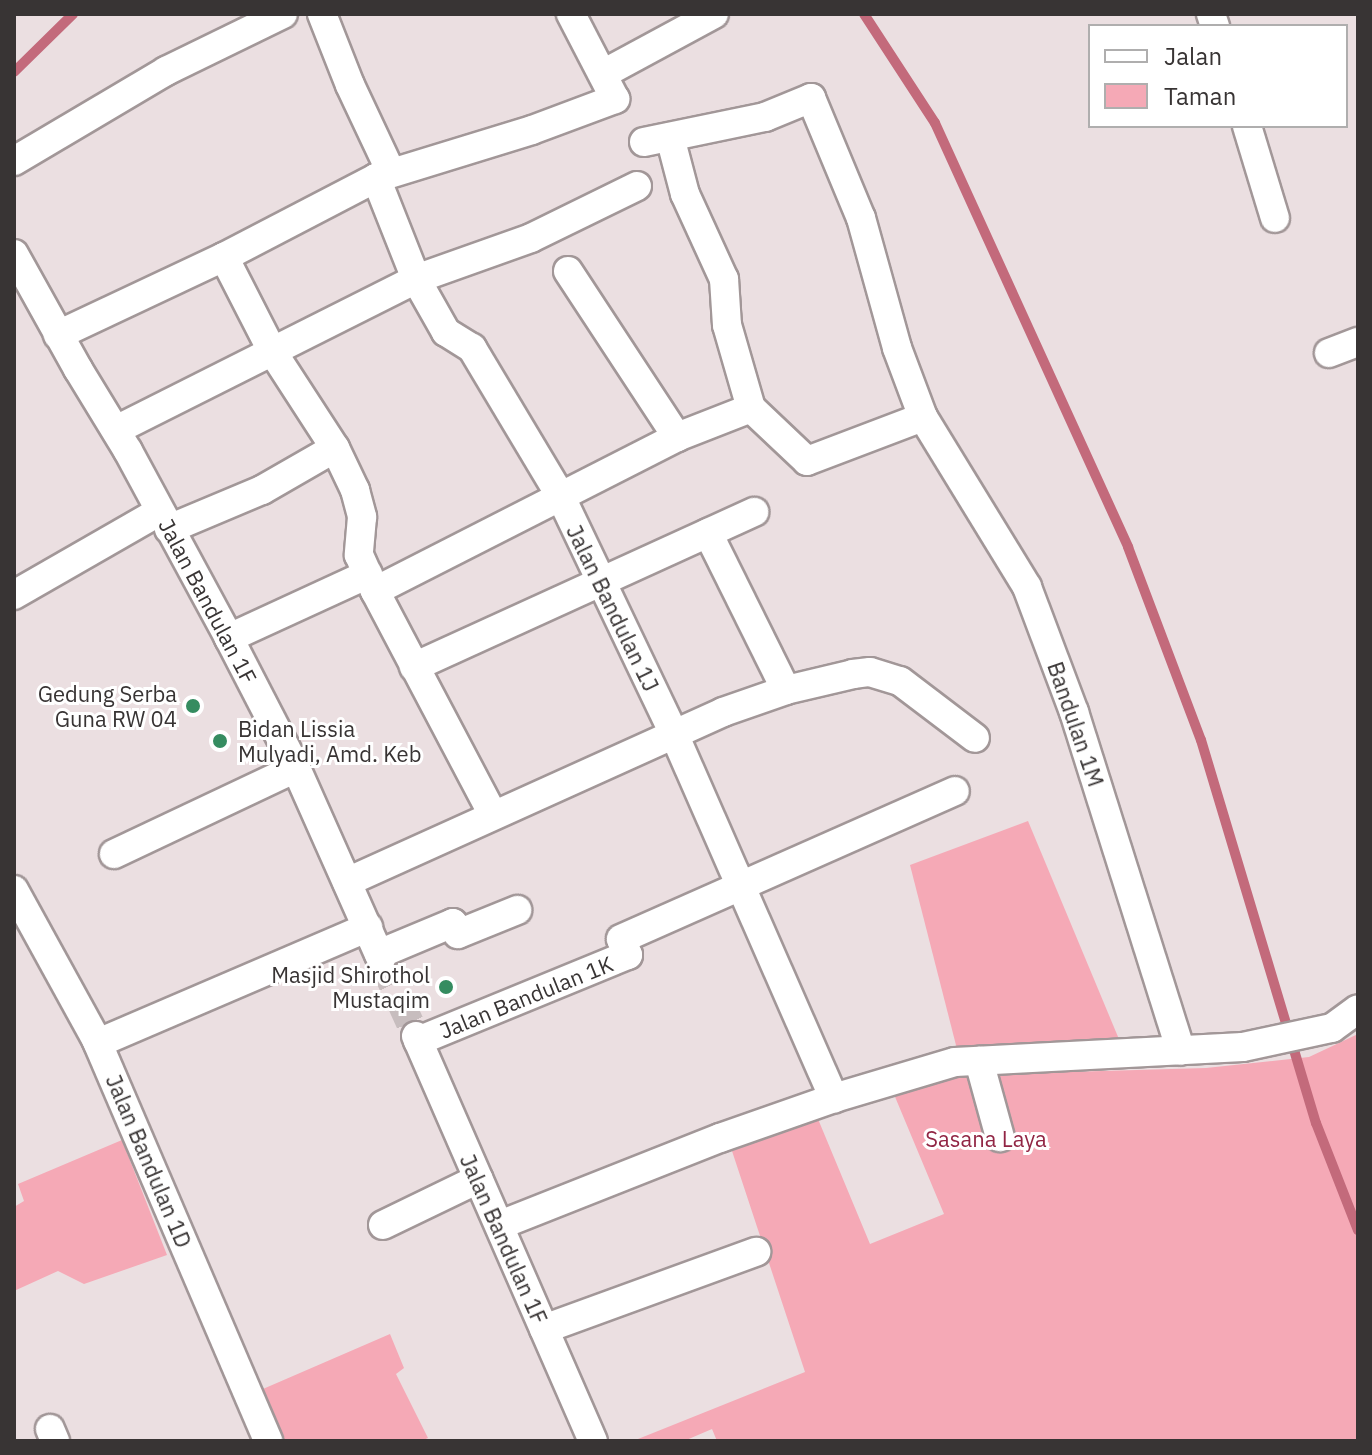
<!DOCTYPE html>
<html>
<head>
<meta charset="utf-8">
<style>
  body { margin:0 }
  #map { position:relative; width:1372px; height:1455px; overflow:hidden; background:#ebdfe1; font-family:"IBM Plex Sans",sans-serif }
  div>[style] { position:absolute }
  .green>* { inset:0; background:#f5a9b6 }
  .stream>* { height:10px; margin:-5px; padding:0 5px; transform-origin:5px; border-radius:5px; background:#c36a7b }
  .minor-tunnel>* { height:28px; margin-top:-14px; transform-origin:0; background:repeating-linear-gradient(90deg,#c7bdbe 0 28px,transparent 0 42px) }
  .roads { filter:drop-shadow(2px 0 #a29798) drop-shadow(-2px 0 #a29798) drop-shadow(0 2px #a29798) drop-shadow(0 -2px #a29798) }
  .minor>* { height:28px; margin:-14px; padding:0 14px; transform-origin:14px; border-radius:14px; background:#fff }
  .dots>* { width:22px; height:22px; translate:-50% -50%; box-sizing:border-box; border:4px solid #fff; border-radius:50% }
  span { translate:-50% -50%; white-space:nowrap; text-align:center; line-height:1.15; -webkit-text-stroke:6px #fff; paint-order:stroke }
  .street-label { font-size:22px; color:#383434 }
  .poi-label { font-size:22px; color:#383434 }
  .right { translate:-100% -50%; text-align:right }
  .left { translate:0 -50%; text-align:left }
  .park-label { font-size:22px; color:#912544 }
  .frame { position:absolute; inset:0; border:16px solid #383434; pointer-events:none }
  .legend { position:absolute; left:1088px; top:24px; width:260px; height:104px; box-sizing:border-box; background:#fff; border:2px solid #afaeae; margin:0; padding:10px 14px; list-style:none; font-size:24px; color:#383434 }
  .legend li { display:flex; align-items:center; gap:16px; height:40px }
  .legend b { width:40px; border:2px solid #afaeae }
</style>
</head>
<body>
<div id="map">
  <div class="green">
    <i style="clip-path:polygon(1028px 821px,1121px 1044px,958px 1053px,910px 865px)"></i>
    <i style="clip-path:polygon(1358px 1034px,1358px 1441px,717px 1441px,712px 1429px,684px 1441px,633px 1441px,805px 1372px,732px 1151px,818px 1119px,870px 1244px,944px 1214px,893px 1092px,933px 1079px,968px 1075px,1206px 1068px,1309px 1057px)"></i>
    <i style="clip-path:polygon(122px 1140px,167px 1255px,84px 1284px,58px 1271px,14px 1291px,14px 1207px,24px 1201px,18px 1184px)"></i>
    <i style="clip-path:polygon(390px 1334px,404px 1368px,396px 1374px,428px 1438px,421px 1441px,277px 1441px,256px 1392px)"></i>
  </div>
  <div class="stream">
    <i style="left:864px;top:14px;width:130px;rotate:56.9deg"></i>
    <i style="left:935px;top:123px;width:466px;rotate:65.5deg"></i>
    <i style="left:1128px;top:547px;width:206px;rotate:69.3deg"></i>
    <i style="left:1201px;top:740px;width:400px;rotate:73.3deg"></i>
    <i style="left:1316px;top:1123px;width:115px;rotate:68.6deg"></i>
    <i style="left:14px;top:72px;width:83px;rotate:-44.5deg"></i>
  </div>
  <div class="minor-tunnel">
    <i style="left:381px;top:959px;width:85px;rotate:65.6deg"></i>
  </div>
  <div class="roads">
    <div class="minor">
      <i style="left:322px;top:14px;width:76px;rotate:68.5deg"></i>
      <i style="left:350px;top:85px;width:96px;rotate:64.8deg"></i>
      <i style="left:1211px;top:14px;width:13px;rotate:72deg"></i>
      <i style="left:603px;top:74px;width:126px;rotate:-28.4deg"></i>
      <i style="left:1247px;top:126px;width:96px;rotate:73.1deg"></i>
      <i style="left:670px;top:137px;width:59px;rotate:75.3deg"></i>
      <i style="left:685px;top:194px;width:94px;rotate:65.4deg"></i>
      <i style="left:724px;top:279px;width:46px;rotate:86.3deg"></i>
      <i style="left:727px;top:325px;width:86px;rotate:73.9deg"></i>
      <i style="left:751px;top:408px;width:77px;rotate:43.4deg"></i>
      <i style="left:807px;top:461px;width:124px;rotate:-20.8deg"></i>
      <i style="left:644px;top:142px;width:124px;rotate:-11.7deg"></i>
      <i style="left:765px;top:117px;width:50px;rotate:-22.4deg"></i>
      <i style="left:811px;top:98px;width:130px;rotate:67.4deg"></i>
      <i style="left:861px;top:218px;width:135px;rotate:74.5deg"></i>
      <i style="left:897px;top:348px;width:74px;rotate:69.4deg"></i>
      <i style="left:923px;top:417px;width:199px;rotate:58.5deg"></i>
      <i style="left:1027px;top:587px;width:134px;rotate:69.4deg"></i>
      <i style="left:1074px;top:712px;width:355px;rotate:72.5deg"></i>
      <i style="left:14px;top:161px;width:177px;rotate:-30.6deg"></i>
      <i style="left:166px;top:71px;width:130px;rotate:-26deg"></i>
      <i style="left:376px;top:178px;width:109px;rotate:68.4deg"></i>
      <i style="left:416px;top:279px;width:61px;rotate:60.5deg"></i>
      <i style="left:446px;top:332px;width:31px;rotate:32deg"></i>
      <i style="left:472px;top:348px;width:171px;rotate:59.1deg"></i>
      <i style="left:560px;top:495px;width:265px;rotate:64.5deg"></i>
      <i style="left:674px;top:734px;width:398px;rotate:66.3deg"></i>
      <i style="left:14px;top:254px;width:132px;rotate:60.9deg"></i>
      <i style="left:78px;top:369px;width:96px;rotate:58.6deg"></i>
      <i style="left:128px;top:451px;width:213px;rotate:61.6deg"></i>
      <i style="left:229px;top:638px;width:146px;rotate:62.7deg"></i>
      <i style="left:296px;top:768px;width:209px;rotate:66deg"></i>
      <i style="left:224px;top:257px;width:106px;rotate:62.9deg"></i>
      <i style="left:272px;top:351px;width:116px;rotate:57deg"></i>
      <i style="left:335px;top:448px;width:47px;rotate:64.5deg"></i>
      <i style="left:355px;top:490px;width:28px;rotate:75deg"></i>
      <i style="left:362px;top:517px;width:38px;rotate:95deg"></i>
      <i style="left:359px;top:555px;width:39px;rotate:66deg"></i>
      <i style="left:375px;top:591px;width:339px;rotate:-27deg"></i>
      <i style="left:677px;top:437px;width:79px;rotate:-21.4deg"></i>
      <i style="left:568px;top:271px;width:199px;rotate:56.7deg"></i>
      <i style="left:58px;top:335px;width:183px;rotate:-25.2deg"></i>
      <i style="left:224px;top:257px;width:171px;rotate:-27.5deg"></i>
      <i style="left:376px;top:178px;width:163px;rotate:-17.1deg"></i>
      <i style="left:532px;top:130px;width:89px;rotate:-20.5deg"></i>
      <i style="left:615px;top:99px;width:96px;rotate:-117.4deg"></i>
      <i style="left:1329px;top:353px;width:31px;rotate:-21deg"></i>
      <i style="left:116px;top:430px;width:336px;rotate:-26.7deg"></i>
      <i style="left:416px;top:279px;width:122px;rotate:-19.6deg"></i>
      <i style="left:531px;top:238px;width:118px;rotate:-26.1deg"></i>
      <i style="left:169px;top:529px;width:101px;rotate:-22.8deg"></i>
      <i style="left:262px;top:490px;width:84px;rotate:-29.9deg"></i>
      <i style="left:708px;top:533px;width:175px;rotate:63.6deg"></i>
      <i style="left:375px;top:591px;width:253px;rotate:62.2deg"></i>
      <i style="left:14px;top:595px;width:168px;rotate:-29.9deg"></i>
      <i style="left:229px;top:638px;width:153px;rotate:-24.7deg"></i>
      <i style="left:414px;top:667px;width:374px;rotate:-24.5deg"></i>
      <i style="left:114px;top:854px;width:201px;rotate:-25.3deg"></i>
      <i style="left:347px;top:882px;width:413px;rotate:-24.3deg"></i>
      <i style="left:723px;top:712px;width:67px;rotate:-19.2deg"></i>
      <i style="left:786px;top:690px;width:69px;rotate:-13.4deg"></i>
      <i style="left:853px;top:674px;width:17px;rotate:-7deg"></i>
      <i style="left:870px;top:672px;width:31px;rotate:17deg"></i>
      <i style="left:900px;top:681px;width:94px;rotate:37.2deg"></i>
      <i style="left:14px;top:890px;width:170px;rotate:61.2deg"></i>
      <i style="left:96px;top:1039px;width:437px;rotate:66.8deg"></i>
      <i style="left:379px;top:954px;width:80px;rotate:-22.7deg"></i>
      <i style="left:453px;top:923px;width:12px;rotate:66deg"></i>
      <i style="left:458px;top:934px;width:64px;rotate:-22.1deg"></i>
      <i style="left:416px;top:1036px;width:442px;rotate:66.4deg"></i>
      <i style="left:418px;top:1041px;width:227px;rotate:-22.3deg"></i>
      <i style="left:628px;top:955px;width:17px;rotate:-114deg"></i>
      <i style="left:621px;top:939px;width:365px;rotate:-23.9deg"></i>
      <i style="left:98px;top:1043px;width:294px;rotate:-23.2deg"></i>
      <i style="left:979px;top:1061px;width:79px;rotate:74.6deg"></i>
      <i style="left:383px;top:1225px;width:106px;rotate:-25.8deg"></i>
      <i style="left:500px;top:1225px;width:237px;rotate:-21.6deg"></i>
      <i style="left:720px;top:1138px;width:121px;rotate:-19.3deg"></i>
      <i style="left:834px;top:1098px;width:126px;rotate:-16.6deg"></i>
      <i style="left:955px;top:1062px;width:288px;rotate:-3deg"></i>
      <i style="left:1243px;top:1047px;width:91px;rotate:-12.1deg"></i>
      <i style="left:1332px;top:1028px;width:32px;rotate:-36deg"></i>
      <i style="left:544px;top:1329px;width:226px;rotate:-20deg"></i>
      <i style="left:50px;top:1429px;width:13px;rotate:67deg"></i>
    </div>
  </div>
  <div class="dots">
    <i style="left:193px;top:706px;background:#358c60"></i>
    <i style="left:220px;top:741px;background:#358c60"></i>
    <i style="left:446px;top:987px;background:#358c60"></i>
  </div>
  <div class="street-label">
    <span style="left:208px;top:601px;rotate:62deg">Jalan Bandulan 1F</span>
    <span style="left:613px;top:608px;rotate:64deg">Jalan Bandulan 1J</span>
    <span style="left:1076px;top:724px;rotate:71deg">Bandulan 1M</span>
    <span style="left:526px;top:997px;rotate:-22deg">Jalan Bandulan 1K</span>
    <span style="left:149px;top:1161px;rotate:67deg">Jalan Bandulan 1D</span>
    <span style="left:504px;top:1239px;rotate:66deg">Jalan Bandulan 1F</span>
  </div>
  <div class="poi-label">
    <span class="right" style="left:177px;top:706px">Gedung Serba<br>Guna RW 04</span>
    <span class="left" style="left:238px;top:741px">Bidan Lissia<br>Mulyadi, Amd. Keb</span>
    <span class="right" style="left:430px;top:987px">Masjid Shirothol<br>Mustaqim</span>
  </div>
  <div class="park-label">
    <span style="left:986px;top:1139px">Sasana Laya</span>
  </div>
  <div class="frame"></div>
  <ul class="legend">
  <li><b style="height:10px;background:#fff"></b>Jalan</li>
  <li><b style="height:22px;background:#f5a9b6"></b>Taman</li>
  </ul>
</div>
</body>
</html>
